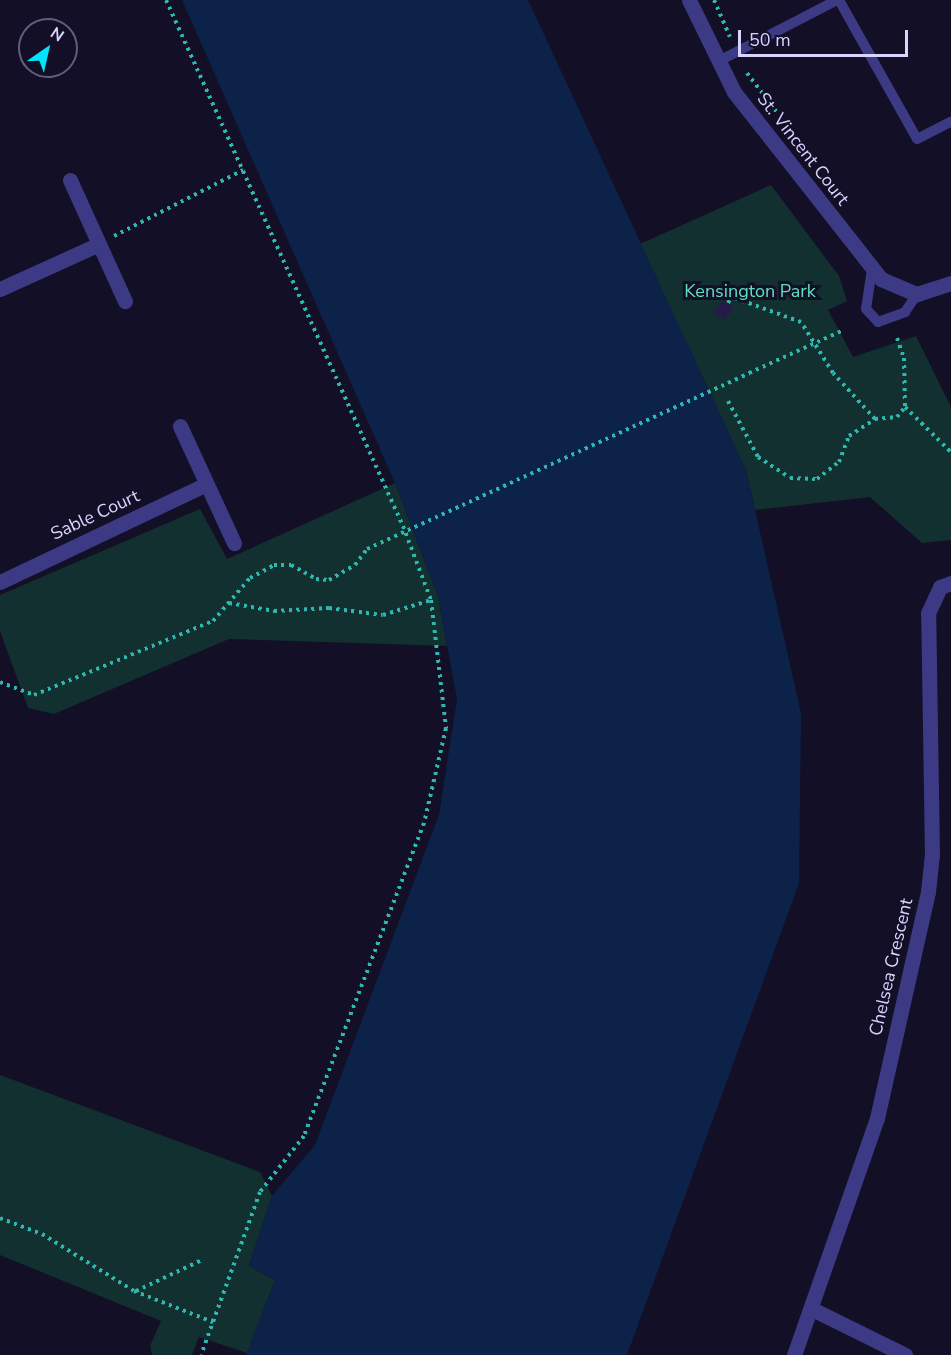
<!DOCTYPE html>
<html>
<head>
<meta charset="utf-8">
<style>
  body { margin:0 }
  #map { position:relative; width:951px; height:1355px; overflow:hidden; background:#130f26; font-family:"Nunito Sans",sans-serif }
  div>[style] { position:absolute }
  .green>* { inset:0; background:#12302f }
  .water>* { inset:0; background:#0c2248 }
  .building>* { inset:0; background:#241b47 }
  .path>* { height:4px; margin-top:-2px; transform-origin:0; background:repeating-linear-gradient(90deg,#2fb8b0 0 3px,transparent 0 7.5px) }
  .lane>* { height:10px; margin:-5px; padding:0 5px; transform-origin:5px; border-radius:5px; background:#3d3a85 }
  .street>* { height:15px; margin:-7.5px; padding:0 7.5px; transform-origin:7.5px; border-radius:7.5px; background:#3d3a85 }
  .path-bridge>* { height:4px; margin-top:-2px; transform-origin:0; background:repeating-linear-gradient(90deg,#2fb8b0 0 3px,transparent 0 7.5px) }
  span { translate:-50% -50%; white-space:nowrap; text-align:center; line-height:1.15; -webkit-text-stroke:6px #130f26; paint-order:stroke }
  .street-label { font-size:18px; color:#d9d4ff }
  .park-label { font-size:18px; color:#5fe0c0 }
  .north { position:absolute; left:18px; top:18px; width:60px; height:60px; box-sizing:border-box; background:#130f26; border:2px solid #625e7d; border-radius:50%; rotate:34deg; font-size:16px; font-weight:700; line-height:24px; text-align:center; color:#d9d4ff }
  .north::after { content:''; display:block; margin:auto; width:21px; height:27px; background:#00e5ff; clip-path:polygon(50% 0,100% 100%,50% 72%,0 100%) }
  .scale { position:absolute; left:738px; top:30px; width:170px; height:27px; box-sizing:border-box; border:3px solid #d9d4ff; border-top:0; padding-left:8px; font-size:18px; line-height:21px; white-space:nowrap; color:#d9d4ff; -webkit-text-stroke:4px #130f26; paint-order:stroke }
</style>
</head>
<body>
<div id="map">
  <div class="green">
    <i style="clip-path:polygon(771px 185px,839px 276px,847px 301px,828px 310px,853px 357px,916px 336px,951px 407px,951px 540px,922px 543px,870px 497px,755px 510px,746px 470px,640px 244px)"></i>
    <i style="clip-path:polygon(395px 483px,438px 596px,447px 646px,229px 639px,54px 714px,28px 708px,0 631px,0 595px,200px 509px,227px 559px)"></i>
    <i style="clip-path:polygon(0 1075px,260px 1172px,272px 1196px,249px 1266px,275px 1280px,247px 1353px,199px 1337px,192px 1355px,152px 1355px,150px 1346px,161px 1321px,0 1255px)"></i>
  </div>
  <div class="water">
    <i style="clip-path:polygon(182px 0,528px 0,746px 470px,801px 713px,799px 883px,627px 1355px,246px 1355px,275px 1280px,249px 1266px,272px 1196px,315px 1145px,439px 815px,457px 699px,438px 596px,395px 483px)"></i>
  </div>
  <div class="building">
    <i style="clip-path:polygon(723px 300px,734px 307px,725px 320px,712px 312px)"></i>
  </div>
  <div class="path">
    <i style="left:166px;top:0;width:577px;rotate:65.75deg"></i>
    <i style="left:403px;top:526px;width:79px;rotate:69.3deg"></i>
    <i style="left:431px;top:600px;width:129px;rotate:83.3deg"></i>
    <i style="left:446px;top:728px;width:98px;rotate:103deg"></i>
    <i style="left:424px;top:823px;width:335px;rotate:111deg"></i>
    <i style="left:304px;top:1136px;width:71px;rotate:128.2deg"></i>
    <i style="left:260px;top:1192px;width:173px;rotate:109.9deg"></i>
    <i style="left:714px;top:0;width:40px;rotate:66.6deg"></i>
    <i style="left:747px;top:73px;width:89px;rotate:52.7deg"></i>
    <i style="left:114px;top:236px;width:145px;rotate:-27.1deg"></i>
    <i style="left:728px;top:303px;width:17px;rotate:-59deg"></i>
    <i style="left:897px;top:338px;width:21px;rotate:71deg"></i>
    <i style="left:904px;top:358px;width:49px;rotate:88.8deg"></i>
    <i style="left:905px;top:407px;width:64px;rotate:44.4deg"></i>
    <i style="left:749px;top:373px;width:104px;rotate:-24.4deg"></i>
    <i style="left:728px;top:401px;width:64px;rotate:61.8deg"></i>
    <i style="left:758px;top:457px;width:38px;rotate:33deg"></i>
    <i style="left:790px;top:478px;width:27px;rotate:2deg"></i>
    <i style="left:817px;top:479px;width:28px;rotate:-38deg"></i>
    <i style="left:839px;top:462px;width:28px;rotate:-69deg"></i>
    <i style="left:849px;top:436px;width:31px;rotate:-33deg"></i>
    <i style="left:875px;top:419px;width:62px;rotate:-132.4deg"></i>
    <i style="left:833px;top:373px;width:60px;rotate:-122.1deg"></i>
    <i style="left:801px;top:322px;width:73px;rotate:-160.1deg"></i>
    <i style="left:875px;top:419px;width:22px;rotate:-5deg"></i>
    <i style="left:897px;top:417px;width:13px;rotate:-51deg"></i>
    <i style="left:229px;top:603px;width:46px;rotate:10.1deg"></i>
    <i style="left:274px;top:611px;width:55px;rotate:-3.1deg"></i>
    <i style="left:329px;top:608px;width:54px;rotate:7.4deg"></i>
    <i style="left:383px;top:615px;width:50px;rotate:-17.4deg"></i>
    <i style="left:0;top:682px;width:36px;rotate:21deg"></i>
    <i style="left:34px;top:695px;width:194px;rotate:-22.5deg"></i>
    <i style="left:213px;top:621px;width:57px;rotate:-49.3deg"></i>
    <i style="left:250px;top:578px;width:27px;rotate:-28deg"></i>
    <i style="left:274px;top:565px;width:17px"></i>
    <i style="left:291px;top:565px;width:29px;rotate:29deg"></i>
    <i style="left:316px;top:579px;width:13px;rotate:4deg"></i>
    <i style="left:329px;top:580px;width:30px;rotate:-30deg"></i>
    <i style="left:355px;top:565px;width:20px;rotate:-53deg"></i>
    <i style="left:0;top:1218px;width:45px;rotate:20.9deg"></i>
    <i style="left:42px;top:1234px;width:108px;rotate:31.8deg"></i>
    <i style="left:134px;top:1291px;width:85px;rotate:21.4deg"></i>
    <i style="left:136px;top:1291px;width:75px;rotate:-25.2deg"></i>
  </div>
  <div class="lane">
    <i style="left:839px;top:0;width:159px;rotate:60.7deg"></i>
    <i style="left:917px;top:139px;width:38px;rotate:-27deg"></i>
    <i style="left:717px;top:62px;width:135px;rotate:-27.3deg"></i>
    <i style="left:872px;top:269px;width:40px;rotate:98.5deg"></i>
    <i style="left:866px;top:309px;width:18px;rotate:47deg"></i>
    <i style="left:878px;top:322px;width:29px;rotate:-20deg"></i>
    <i style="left:905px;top:312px;width:22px;rotate:-56deg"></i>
  </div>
  <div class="street">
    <i style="left:689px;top:0;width:102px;rotate:63.9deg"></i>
    <i style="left:734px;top:92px;width:238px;rotate:51.8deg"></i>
    <i style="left:881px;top:279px;width:39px;rotate:23deg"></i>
    <i style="left:917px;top:294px;width:36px;rotate:-18deg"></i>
    <i style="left:70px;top:180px;width:133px;rotate:65.6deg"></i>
    <i style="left:0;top:289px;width:107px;rotate:-24.4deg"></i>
    <i style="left:180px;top:426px;width:129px;rotate:65.2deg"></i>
    <i style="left:0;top:582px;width:228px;rotate:-25.4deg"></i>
    <i style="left:812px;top:1309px;width:104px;rotate:26.3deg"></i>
    <i style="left:794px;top:1355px;width:251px;rotate:-70.7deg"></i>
    <i style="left:877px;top:1118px;width:232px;rotate:-77.3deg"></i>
    <i style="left:928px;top:892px;width:37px;rotate:-84deg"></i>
    <i style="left:932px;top:855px;width:242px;rotate:-90.9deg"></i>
    <i style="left:928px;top:613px;width:29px;rotate:-65deg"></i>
    <i style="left:940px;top:587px;width:12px;rotate:-20deg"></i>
  </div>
  <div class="path-bridge">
    <i style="left:367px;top:549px;width:421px;rotate:-24.7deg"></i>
  </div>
  <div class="street-label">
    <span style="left:803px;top:149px;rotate:52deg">St. Vincent Court</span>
    <span style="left:95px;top:515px;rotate:-25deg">Sable Court</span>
    <span style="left:891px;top:967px;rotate:-77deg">Chelsea Crescent</span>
  </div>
  <div class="park-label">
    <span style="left:750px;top:291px">Kensington Park</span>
  </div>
  <div class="north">N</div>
  <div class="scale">50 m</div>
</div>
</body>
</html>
